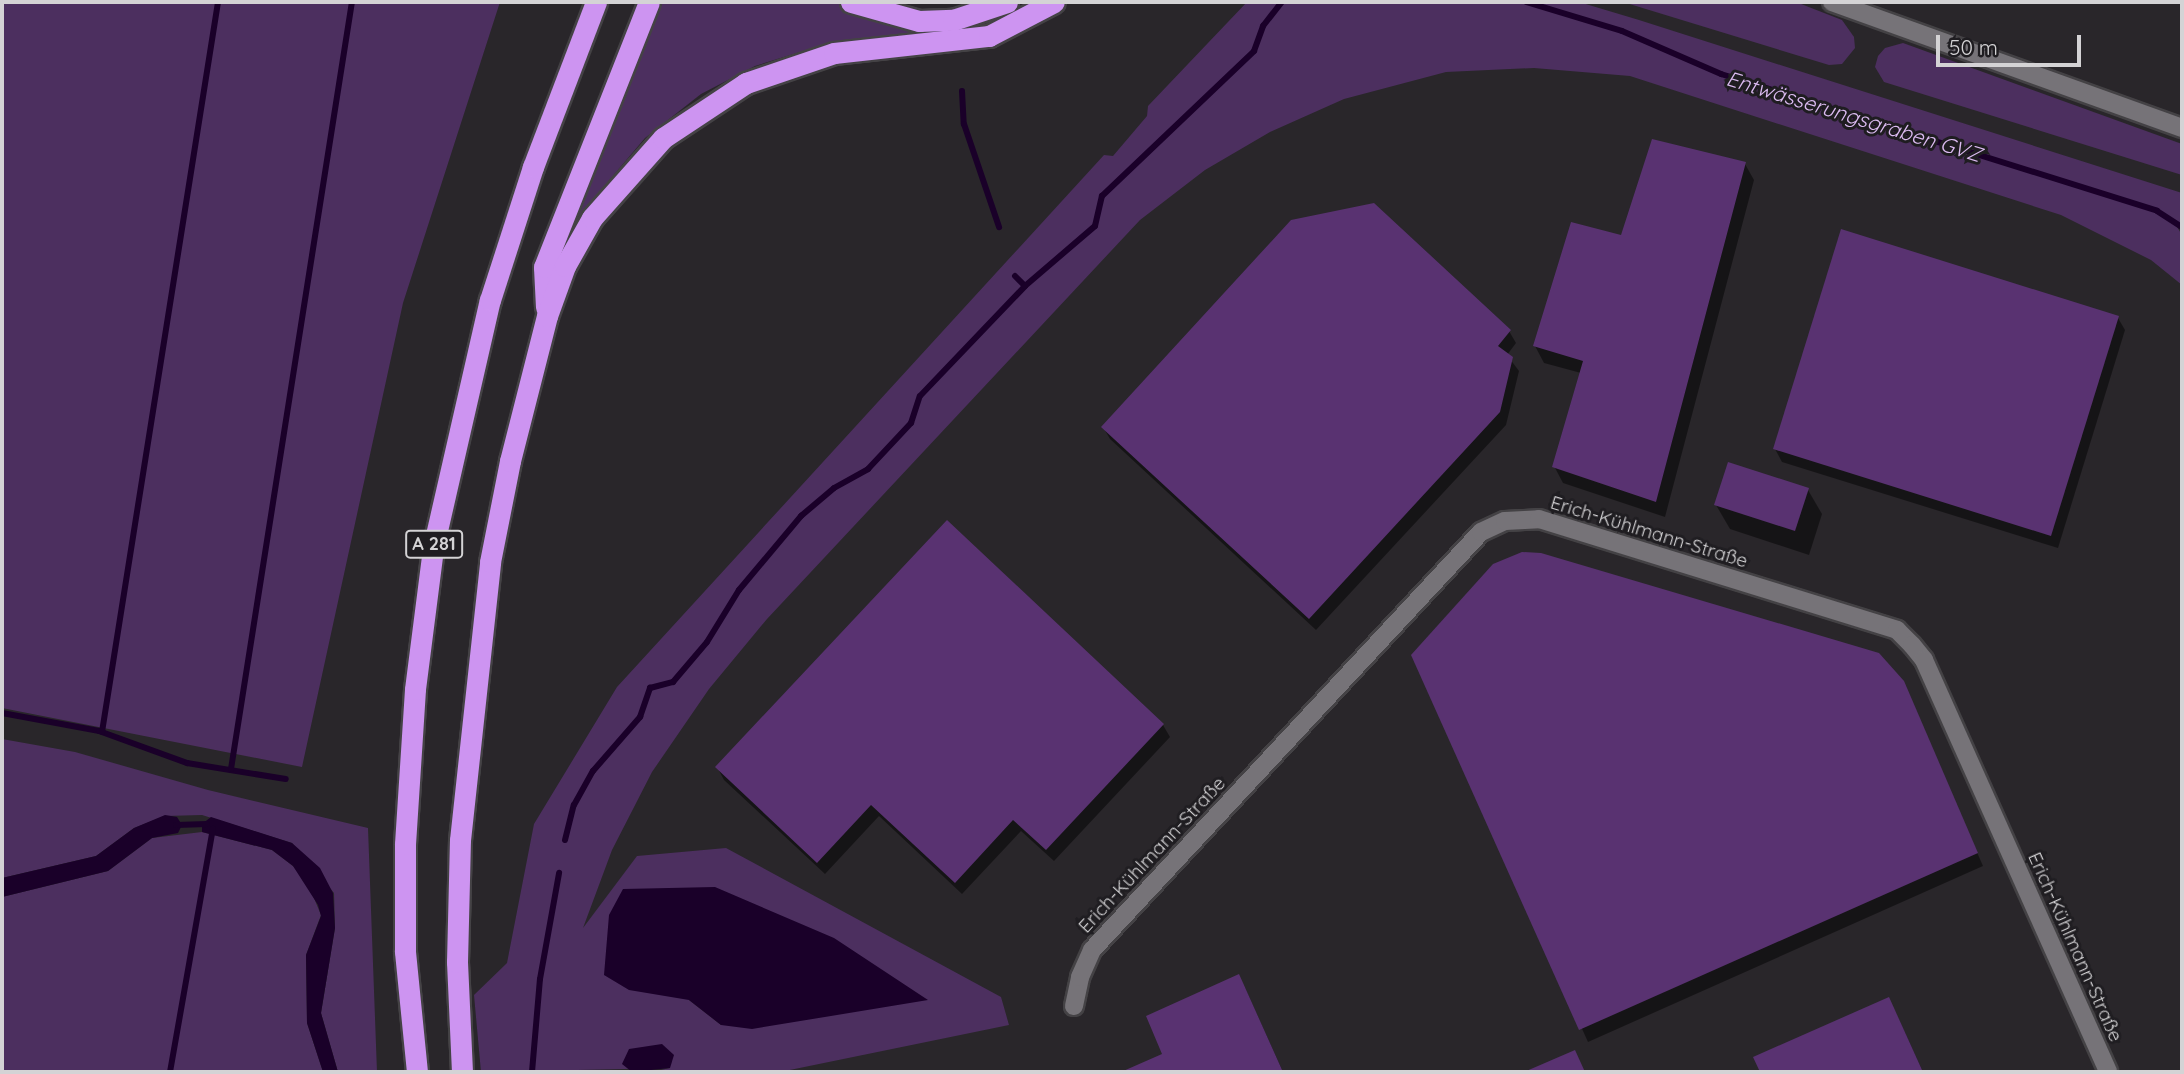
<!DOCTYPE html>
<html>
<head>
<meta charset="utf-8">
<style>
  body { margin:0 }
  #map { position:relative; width:2184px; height:1074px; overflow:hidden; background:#29262a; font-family:Quicksand,sans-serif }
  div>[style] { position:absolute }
  .green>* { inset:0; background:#4c2f5f }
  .water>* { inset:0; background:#1a0029 }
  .shadow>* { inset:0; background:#0007 }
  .stream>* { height:6px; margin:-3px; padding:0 3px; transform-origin:3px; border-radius:3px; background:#1a0029 }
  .building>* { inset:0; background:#593271 }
  .roads { filter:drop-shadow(2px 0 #444245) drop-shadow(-2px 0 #444245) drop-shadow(0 2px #444245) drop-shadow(0 -2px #444245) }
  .minor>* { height:18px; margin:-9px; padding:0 9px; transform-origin:9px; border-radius:9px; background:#767378 }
  .tertiary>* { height:18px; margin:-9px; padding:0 9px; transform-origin:9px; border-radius:9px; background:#767378 }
  .motorway>* { height:21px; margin:-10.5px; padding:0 10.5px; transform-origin:10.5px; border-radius:10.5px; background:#cd94f1 }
  span { translate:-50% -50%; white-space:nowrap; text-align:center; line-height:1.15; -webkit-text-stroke:6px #1f1d21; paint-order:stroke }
  .shield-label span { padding:2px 5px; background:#1f1d21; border:2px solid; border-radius:5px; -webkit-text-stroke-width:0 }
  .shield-label { font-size:18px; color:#d4d3d5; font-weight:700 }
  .street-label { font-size:19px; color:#d4d3d5 }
  .water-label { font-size:21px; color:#dcbbf2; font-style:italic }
  .frame { position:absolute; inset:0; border:4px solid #d4d3d5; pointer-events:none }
  .scale { position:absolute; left:1936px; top:35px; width:145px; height:32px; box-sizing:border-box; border:4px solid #d4d3d5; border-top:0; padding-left:9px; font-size:21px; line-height:24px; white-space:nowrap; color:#d4d3d5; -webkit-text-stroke:5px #1f1d21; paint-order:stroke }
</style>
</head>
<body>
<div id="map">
  <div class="green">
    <i style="clip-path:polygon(2px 2px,500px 2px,403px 303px,302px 767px,2px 708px)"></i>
    <i style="clip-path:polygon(663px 2px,843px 2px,937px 30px,813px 48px,755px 66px,701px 94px,645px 138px,578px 217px,620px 100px)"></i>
    <i style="clip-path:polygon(evenodd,1247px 2px,1579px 2px,1639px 20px,2182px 193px,2182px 224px,2174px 222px,2182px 235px,2182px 285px,2151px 260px,2061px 215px,1630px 76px,1534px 68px,1446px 72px,1344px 99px,1270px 132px,1205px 170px,1140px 220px,767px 619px,709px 689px,652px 772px,612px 850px,583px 928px,637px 856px,726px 848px,1001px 997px,1009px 1025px,780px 1072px,652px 1072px,670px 1068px,481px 1072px,474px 995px,507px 963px,534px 824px,617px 687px,1104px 155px,1113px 156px,1147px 116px,1148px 106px,1247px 2px,927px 999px,721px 1025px,689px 1000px,927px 999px)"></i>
    <i style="clip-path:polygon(1623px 2px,1796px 2px,1842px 20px,1854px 37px,1855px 48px,1842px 64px,1829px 65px)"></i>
    <i style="clip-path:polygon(1903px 43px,2182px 144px,2182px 175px,1884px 82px,1875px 67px,1878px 56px,1885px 48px)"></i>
    <i style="clip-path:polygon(2px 739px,75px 752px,208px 790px,368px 828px,377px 1072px,338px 1072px,321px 1013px,335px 928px,334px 893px,292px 843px,202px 815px,165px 816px,134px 828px,96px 856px,2px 878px)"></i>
    <i style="clip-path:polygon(202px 832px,272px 850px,293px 866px,309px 886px,321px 915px,306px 955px,307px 1023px,323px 1072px,2px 1072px,2px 897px,108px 871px,152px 838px)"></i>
  </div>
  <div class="water">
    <i style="clip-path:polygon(165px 815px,177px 817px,182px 825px,178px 833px,152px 838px,108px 871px,2px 897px,2px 878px,96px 856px,134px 828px)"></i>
    <i style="clip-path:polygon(211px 817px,292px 843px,320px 868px,333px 893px,335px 928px,321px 1013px,338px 1072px,323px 1072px,307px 1023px,306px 955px,321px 916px,318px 905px,293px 866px,272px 850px,202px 832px,202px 824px)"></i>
    <i style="clip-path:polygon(715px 887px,834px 938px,928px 1000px,752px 1029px,721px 1025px,689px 1000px,629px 990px,604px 975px,609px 915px,623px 889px)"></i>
    <i style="clip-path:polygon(662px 1044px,674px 1055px,670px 1068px,632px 1072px,622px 1064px,629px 1049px)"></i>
  </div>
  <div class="shadow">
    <i style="clip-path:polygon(1745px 164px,1754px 180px,1665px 517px,1563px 483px,1554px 466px,1581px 373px,1544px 363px,1535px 346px,1622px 237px)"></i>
    <i style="clip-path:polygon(2118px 318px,2125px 330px,2058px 548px,1782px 462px,1775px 449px)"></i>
    <i style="clip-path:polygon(1509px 331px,1516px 343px,1507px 355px,1519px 371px,1506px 425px,1316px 630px,1110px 439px,1103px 427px)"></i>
    <i style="clip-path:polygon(1808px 490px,1822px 514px,1809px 555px,1730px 529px,1716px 505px)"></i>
    <i style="clip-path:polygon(1413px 655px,1903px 682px,1983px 866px,1588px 1042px)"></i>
    <i style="clip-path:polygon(1163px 725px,1170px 737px,1054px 861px,1021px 831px,962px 894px,879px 816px,825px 874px,724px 780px,717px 767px)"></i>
    <i style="clip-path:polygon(1245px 988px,1283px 1072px,1125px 1072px,1165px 1055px)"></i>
    <i style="clip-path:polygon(1895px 1011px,1923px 1072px,1762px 1072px,1755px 1058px)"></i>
  </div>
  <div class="stream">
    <i style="left:1526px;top:2px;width:100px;rotate:16.8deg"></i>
    <i style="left:1622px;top:31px;width:108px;rotate:23.5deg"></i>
    <i style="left:1721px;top:74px;width:457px;rotate:17.4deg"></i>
    <i style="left:2157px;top:211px;width:30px;rotate:33deg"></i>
    <i style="left:962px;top:91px;width:33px;rotate:87deg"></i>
    <i style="left:964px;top:124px;width:109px;rotate:71.2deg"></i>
    <i style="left:1015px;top:276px;width:14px;rotate:45deg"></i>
    <i style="left:2px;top:713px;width:99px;rotate:10.5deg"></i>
    <i style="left:99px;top:731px;width:94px;rotate:20deg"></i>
    <i style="left:187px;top:763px;width:100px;rotate:9.2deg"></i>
    <i style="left:102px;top:732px;width:739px;rotate:-80.97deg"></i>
    <i style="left:231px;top:769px;width:776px;rotate:-81.04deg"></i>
    <i style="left:176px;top:825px;width:31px;rotate:-2deg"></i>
    <i style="left:565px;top:840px;width:36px;rotate:-76deg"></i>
    <i style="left:574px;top:805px;width:39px;rotate:-61deg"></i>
    <i style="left:593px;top:771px;width:72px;rotate:-49deg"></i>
    <i style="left:640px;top:717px;width:31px;rotate:-71deg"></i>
    <i style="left:650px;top:688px;width:24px;rotate:-15deg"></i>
    <i style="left:673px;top:682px;width:52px;rotate:-49.6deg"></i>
    <i style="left:707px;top:642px;width:61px;rotate:-58.4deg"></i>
    <i style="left:739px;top:590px;width:97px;rotate:-50deg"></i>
    <i style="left:801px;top:516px;width:43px;rotate:-40.3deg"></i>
    <i style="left:834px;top:488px;width:39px;rotate:-29deg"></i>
    <i style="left:868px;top:469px;width:63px;rotate:-46.9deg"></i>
    <i style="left:911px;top:423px;width:28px;rotate:-72deg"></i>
    <i style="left:920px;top:396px;width:152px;rotate:-46.3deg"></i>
    <i style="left:1025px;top:286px;width:92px;rotate:-40.6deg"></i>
    <i style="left:1095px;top:226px;width:31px;rotate:-77deg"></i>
    <i style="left:1102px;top:196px;width:210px;rotate:-43.6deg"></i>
    <i style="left:1254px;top:51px;width:27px;rotate:-70deg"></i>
    <i style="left:1263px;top:26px;width:31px;rotate:-52deg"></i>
    <i style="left:170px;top:1072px;width:247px;rotate:-80deg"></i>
    <i style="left:532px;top:1072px;width:93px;rotate:-85.1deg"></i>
    <i style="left:540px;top:979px;width:108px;rotate:-79.8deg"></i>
  </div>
  <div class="building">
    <i style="clip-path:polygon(1652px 139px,1746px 162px,1656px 502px,1552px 467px,1583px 361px,1533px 346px,1571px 222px,1621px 235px)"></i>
    <i style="clip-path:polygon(1374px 203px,1511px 330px,1498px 346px,1513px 357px,1500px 412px,1309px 619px,1101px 427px,1291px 220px)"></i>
    <i style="clip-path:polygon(1841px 229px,2119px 316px,2051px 536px,1773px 449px)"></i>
    <i style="clip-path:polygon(1728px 462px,1809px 488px,1795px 531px,1714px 505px)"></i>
    <i style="clip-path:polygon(947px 520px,1164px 724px,1046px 850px,1013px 820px,955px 883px,871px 805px,817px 863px,715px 767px)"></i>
    <i style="clip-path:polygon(1522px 552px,1541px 553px,1879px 653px,1904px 681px,1978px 853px,1579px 1030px,1411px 655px,1493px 564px)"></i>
    <i style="clip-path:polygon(1239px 974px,1283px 1072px,1121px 1072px,1162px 1054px,1146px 1016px)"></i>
    <i style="clip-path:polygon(1889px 997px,1923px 1072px,1760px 1072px,1753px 1057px)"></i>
    <i style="clip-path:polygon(1575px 1050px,1585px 1072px,1524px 1072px)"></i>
  </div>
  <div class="roads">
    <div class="minor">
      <i style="left:1074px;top:1006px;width:30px;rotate:-78deg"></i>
      <i style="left:1080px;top:977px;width:30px;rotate:-66deg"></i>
      <i style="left:1092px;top:950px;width:571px;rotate:-47.06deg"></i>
      <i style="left:1481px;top:532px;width:26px;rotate:-25deg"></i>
      <i style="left:1505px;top:521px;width:34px;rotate:-3deg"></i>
      <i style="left:1539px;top:519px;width:375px;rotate:17.2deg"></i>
      <i style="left:1897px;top:630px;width:21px;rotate:45deg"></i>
      <i style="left:1912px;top:645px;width:19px;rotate:51deg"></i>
      <i style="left:1924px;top:660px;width:451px;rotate:65.9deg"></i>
    </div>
    <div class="tertiary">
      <i style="left:1832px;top:2px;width:372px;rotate:19.8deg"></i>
    </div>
    <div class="motorway">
      <i style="left:851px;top:2px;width:71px;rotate:15.6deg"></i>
      <i style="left:919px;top:21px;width:34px;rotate:-2deg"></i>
      <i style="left:953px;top:20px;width:57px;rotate:-18.4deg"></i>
      <i style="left:546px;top:307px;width:40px;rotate:-92.9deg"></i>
      <i style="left:544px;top:267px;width:285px;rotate:-68.4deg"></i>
      <i style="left:417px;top:1072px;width:122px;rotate:-95.7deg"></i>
      <i style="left:405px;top:951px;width:107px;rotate:-90deg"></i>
      <i style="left:405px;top:844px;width:155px;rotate:-86.3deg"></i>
      <i style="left:415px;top:689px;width:142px;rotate:-82.7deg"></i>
      <i style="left:433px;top:548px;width:254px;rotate:-77.1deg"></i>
      <i style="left:490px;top:300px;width:140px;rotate:-72.1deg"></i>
      <i style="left:533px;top:167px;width:177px;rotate:-69.1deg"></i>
      <i style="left:462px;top:1072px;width:110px;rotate:-92.6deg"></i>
      <i style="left:457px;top:962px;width:122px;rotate:-88.6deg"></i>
      <i style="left:460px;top:840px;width:280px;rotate:-83.8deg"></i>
      <i style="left:490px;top:562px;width:103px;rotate:-78.8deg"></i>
      <i style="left:510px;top:461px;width:150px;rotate:-75.7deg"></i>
      <i style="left:547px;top:316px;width:53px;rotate:-70.2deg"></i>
      <i style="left:565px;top:266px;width:55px;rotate:-60.6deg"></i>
      <i style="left:592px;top:218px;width:107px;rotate:-48.4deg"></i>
      <i style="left:663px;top:138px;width:100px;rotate:-33.5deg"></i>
      <i style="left:746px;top:83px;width:93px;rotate:-18.8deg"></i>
      <i style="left:834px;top:53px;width:156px;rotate:-6.3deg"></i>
      <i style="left:989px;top:36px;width:73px;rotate:-27.6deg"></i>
    </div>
  </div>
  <div class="shield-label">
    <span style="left:434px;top:544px">A 281</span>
  </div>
  <div class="street-label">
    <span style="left:1649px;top:532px;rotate:17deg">Erich-Kühlmann-Straße</span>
    <span style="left:1152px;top:855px;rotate:-47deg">Erich-Kühlmann-Straße</span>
    <span style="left:2075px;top:947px;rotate:66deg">Erich-Kühlmann-Straße</span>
  </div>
  <div class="water-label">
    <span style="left:1854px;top:116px;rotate:17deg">Entwässerungsgraben GVZ</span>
  </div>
  <div class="frame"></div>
  <div class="scale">50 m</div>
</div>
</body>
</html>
